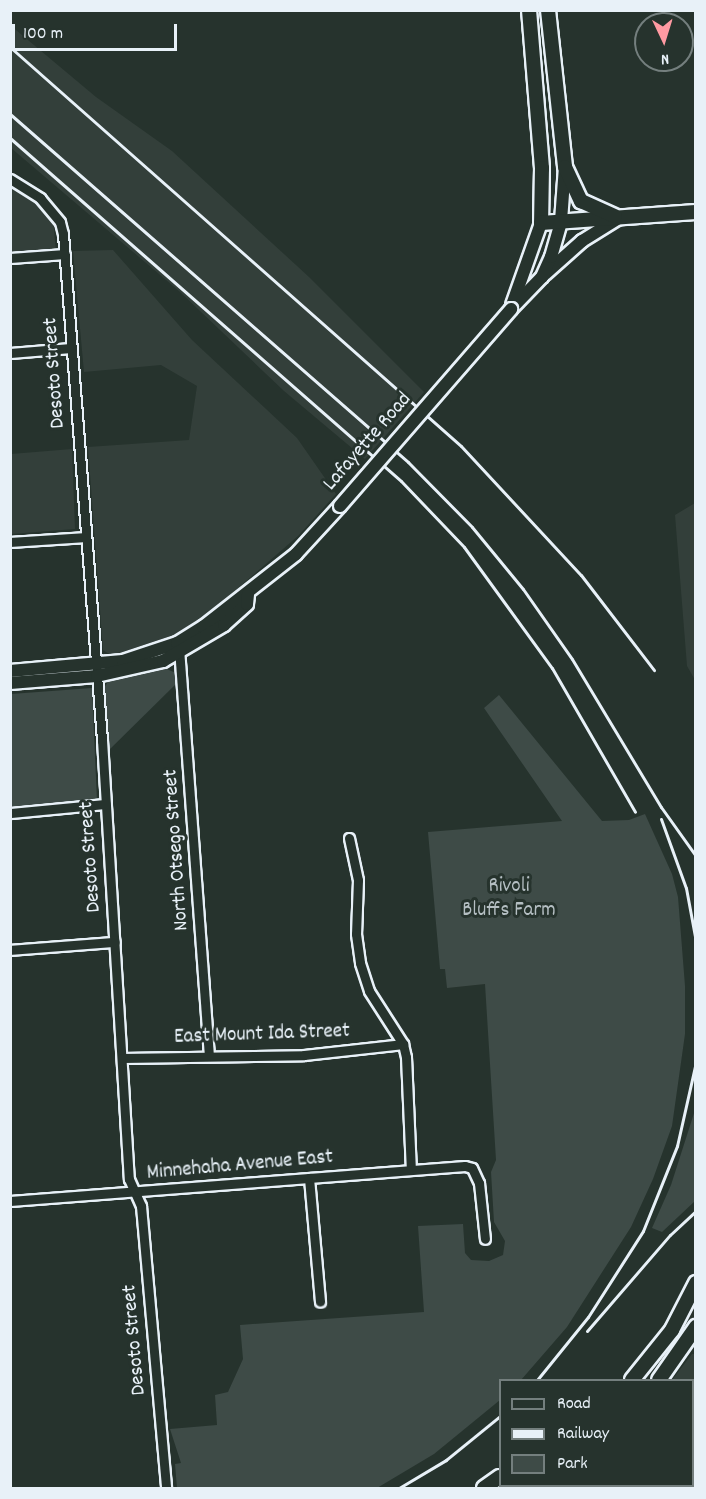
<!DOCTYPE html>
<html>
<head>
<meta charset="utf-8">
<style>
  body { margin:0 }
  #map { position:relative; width:706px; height:1499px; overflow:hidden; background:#26332d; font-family:Dekko,sans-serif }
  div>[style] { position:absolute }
  .built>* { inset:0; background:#333f3a }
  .green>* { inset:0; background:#3e4b47 }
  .roads { filter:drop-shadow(2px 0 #e8f1f8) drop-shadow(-2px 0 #e8f1f8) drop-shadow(0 2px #e8f1f8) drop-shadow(0 -2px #e8f1f8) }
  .minor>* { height:9px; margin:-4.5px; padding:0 4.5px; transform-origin:4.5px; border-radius:4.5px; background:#26332d }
  .tertiary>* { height:12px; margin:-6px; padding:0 6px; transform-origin:6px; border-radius:6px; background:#26332d }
  .secondary>* { height:14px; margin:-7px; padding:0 7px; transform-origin:7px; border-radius:7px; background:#26332d }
  .rail>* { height:3px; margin:-1.5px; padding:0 1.5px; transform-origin:1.5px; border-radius:1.5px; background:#e8f1f8 }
  .bridges { filter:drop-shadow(2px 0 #e8f1f8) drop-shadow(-2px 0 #e8f1f8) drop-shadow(0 2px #e8f1f8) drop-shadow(0 -2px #e8f1f8) }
  .tertiary-bridge>* { height:12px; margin:-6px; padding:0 6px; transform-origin:6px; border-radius:6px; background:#26332d }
  span { translate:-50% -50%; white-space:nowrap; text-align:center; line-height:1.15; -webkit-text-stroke:6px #26332d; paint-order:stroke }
  .street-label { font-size:21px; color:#e8f1f8 }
  .park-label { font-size:21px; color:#b5bfc3 }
  .frame { position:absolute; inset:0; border:12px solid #e8f1f8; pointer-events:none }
  .legend { position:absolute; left:499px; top:1379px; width:195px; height:108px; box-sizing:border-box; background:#26332d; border:2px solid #747f7e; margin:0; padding:8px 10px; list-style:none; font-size:18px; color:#e8f1f8 }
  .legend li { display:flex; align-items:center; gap:12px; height:30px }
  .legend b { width:30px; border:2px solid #747f7e }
  .north { position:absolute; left:634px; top:12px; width:60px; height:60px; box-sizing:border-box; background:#26332d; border:2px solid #747f7e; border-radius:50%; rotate:176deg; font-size:16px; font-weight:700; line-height:24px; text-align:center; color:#e8f1f8 }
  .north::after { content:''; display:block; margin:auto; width:21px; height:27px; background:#ff9aa2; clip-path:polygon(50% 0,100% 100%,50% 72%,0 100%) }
  .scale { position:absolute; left:12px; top:24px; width:165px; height:27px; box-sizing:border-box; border:3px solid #e8f1f8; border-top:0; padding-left:8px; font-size:18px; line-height:21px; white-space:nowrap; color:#e8f1f8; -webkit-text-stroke:4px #26332d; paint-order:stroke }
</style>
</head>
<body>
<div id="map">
  <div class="built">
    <i style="clip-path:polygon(10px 25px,96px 97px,172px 151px,309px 277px,424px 392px,365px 459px,284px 391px,179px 291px,11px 148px)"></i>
    <i style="clip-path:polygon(11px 185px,33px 198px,53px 218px,56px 252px,11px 256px)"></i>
    <i style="clip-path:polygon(113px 250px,192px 340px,297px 438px,336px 494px,298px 536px,200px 621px,145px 649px,112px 656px,103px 650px,88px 447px,189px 440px,197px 386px,161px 365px,84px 372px,73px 251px)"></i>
    <i style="clip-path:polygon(72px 449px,75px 529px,11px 534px,11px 454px)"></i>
    <i style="clip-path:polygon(695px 503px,695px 680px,687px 666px,675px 515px)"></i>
    <i style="clip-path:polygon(692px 1354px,695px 1354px,695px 1488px,537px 1488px,692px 1486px,692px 1380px,672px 1380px)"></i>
  </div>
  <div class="green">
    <i style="clip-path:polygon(162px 667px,176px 673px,178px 682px,108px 751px,104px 688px,109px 680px)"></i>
    <i style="clip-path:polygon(92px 688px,97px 801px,11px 810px,11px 694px)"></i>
    <i style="clip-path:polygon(499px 695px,602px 821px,629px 820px,645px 814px,672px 874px,678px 897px,685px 986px,685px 1034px,672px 1126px,653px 1179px,631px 1227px,567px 1327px,521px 1380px,500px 1380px,500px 1400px,434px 1454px,377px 1488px,177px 1488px,175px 1464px,181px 1463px,170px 1429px,217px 1425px,215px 1395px,228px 1392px,243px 1359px,240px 1325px,424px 1312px,418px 1226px,463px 1224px,465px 1253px,471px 1260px,489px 1261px,503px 1255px,505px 1241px,494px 1222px,491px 1172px,496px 1160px,485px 984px,447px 988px,445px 969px,440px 969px,428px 832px,562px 821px,484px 708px)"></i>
    <i style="clip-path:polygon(695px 1110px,695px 1201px,662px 1232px,652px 1228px,671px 1185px)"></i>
  </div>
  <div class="roads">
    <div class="minor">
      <i style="left:10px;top:179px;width:36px;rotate:32deg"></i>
      <i style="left:40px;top:198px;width:31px;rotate:50deg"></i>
      <i style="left:60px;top:222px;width:12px;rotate:76deg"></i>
      <i style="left:63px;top:234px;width:508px;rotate:85.59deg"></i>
      <i style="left:102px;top:740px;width:440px;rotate:86.5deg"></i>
      <i style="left:129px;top:1179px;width:30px;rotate:66deg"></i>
      <i style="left:141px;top:1206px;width:283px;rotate:84.9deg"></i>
      <i style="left:10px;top:258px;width:55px;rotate:-4.2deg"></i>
      <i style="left:10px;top:353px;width:61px;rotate:-4.7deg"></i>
      <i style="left:10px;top:542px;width:76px;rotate:-3.8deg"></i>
      <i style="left:179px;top:648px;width:409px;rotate:85.8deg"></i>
      <i style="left:10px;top:813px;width:96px;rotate:-5.4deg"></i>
      <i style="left:349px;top:838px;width:43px;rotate:77.9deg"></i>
      <i style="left:358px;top:880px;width:54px;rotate:92.1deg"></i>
      <i style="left:356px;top:934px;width:29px;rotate:82deg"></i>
      <i style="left:360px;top:963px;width:29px;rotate:72deg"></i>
      <i style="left:369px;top:991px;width:63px;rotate:57.3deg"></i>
      <i style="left:403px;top:1044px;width:13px;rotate:77deg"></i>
      <i style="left:406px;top:1057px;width:113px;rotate:87.5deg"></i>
      <i style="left:10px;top:950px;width:105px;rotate:-4.4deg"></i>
      <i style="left:122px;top:1058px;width:182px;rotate:-0.9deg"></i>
      <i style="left:304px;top:1055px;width:100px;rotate:-6.3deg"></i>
      <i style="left:309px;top:1178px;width:124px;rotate:84.9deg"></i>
      <i style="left:10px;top:1201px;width:456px;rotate:-4.4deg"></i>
      <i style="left:465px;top:1166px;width:7px;rotate:16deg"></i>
      <i style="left:472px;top:1168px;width:17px;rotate:65deg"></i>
      <i style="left:479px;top:1183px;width:56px;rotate:83.9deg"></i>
    </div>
    <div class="tertiary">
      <i style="left:545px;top:274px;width:50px;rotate:-41.7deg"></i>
      <i style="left:582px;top:241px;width:44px;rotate:-31.9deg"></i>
      <i style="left:512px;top:305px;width:87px;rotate:-70.5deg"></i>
      <i style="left:511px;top:309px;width:45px;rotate:-45.9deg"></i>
      <i style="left:542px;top:277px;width:22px;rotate:-66deg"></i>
      <i style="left:551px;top:257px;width:37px;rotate:-74deg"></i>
      <i style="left:561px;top:221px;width:54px;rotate:-85.8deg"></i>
      <i style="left:10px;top:671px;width:113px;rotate:-5.1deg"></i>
      <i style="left:123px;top:661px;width:57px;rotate:-18.4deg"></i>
      <i style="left:177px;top:643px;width:31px;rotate:-32deg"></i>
      <i style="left:203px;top:627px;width:118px;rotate:-38.1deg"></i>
      <i style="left:296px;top:554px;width:65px;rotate:-47.5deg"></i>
      <i style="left:10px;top:683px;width:87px;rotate:-4.6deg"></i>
      <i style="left:97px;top:676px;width:68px;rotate:-12.8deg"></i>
      <i style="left:163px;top:661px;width:71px;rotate:-30.5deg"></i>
      <i style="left:224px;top:625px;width:31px;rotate:-42deg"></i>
      <i style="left:247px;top:604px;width:10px;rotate:-84deg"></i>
    </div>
    <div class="secondary">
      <i style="left:529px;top:10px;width:159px;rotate:85.3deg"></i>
      <i style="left:542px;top:168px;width:55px;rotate:91deg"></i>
      <i style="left:541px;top:223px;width:155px;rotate:-4.1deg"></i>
      <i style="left:548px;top:10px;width:158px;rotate:83.8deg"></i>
      <i style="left:565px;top:167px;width:38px;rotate:65deg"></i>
      <i style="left:581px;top:201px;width:37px;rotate:24deg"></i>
      <i style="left:632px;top:1380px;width:64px;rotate:-51.3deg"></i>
      <i style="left:672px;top:1330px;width:53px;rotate:-62.9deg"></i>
      <i style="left:659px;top:1380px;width:65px;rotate:-55.1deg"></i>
      <i style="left:484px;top:1488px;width:19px;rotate:-35deg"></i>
      <i style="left:520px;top:1488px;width:5px;rotate:-22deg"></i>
    </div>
  </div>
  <div class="rail">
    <i style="left:10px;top:47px;width:602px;rotate:41.5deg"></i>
    <i style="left:461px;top:446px;width:176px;rotate:47.1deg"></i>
    <i style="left:581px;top:575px;width:120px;rotate:52.5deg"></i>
    <i style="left:10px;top:114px;width:529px;rotate:41.17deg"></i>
    <i style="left:408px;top:462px;width:91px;rotate:45.4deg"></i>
    <i style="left:472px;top:527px;width:80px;rotate:50.6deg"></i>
    <i style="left:523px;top:589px;width:85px;rotate:55deg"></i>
    <i style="left:572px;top:659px;width:173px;rotate:59deg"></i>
    <i style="left:661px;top:807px;width:60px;rotate:54.5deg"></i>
    <i style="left:10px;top:138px;width:520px;rotate:41.26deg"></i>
    <i style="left:401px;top:481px;width:91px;rotate:46.3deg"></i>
    <i style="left:464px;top:547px;width:150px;rotate:54deg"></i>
    <i style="left:552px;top:668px;width:166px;rotate:60deg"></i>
    <i style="left:661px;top:819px;width:73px;rotate:70.1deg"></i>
    <i style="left:686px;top:888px;width:55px;rotate:79.5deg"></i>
    <i style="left:587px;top:1331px;width:127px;rotate:-49.2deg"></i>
    <i style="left:670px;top:1235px;width:35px;rotate:-43deg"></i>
    <i style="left:537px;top:1380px;width:81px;rotate:-51deg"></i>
    <i style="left:588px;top:1317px;width:102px;rotate:-57.4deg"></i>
    <i style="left:643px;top:1231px;width:92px;rotate:-68.2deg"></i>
    <i style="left:677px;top:1146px;width:86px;rotate:-77.3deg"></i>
    <i style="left:399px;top:1488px;width:55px;rotate:-30.8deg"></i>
    <i style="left:446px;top:1460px;width:70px;rotate:-39.2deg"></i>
  </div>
  <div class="bridges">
    <div class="tertiary-bridge">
      <i style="left:340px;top:506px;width:261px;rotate:-49deg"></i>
    </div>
  </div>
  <div class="street-label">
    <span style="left:55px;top:373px;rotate:-94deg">Desoto Street</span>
    <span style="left:368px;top:442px;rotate:-49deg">Lafayette Road</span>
    <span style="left:177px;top:850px;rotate:-94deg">North Otsego Street</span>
    <span style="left:91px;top:857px;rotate:-94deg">Desoto Street</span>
    <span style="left:262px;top:1035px;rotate:-2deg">East Mount Ida Street</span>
    <span style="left:240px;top:1166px;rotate:-5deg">Minnehaha Avenue East</span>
    <span style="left:135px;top:1340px;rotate:-95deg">Desoto Street</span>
  </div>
  <div class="park-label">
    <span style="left:509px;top:899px">Rivoli<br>Bluffs Farm</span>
  </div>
  <div class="frame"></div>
  <ul class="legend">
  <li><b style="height:8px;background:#26332d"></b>Road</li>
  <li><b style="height:8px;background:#e8f1f8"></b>Railway</li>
  <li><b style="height:16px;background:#3e4b47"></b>Park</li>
  </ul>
  <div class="north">N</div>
  <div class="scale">100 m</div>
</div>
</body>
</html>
